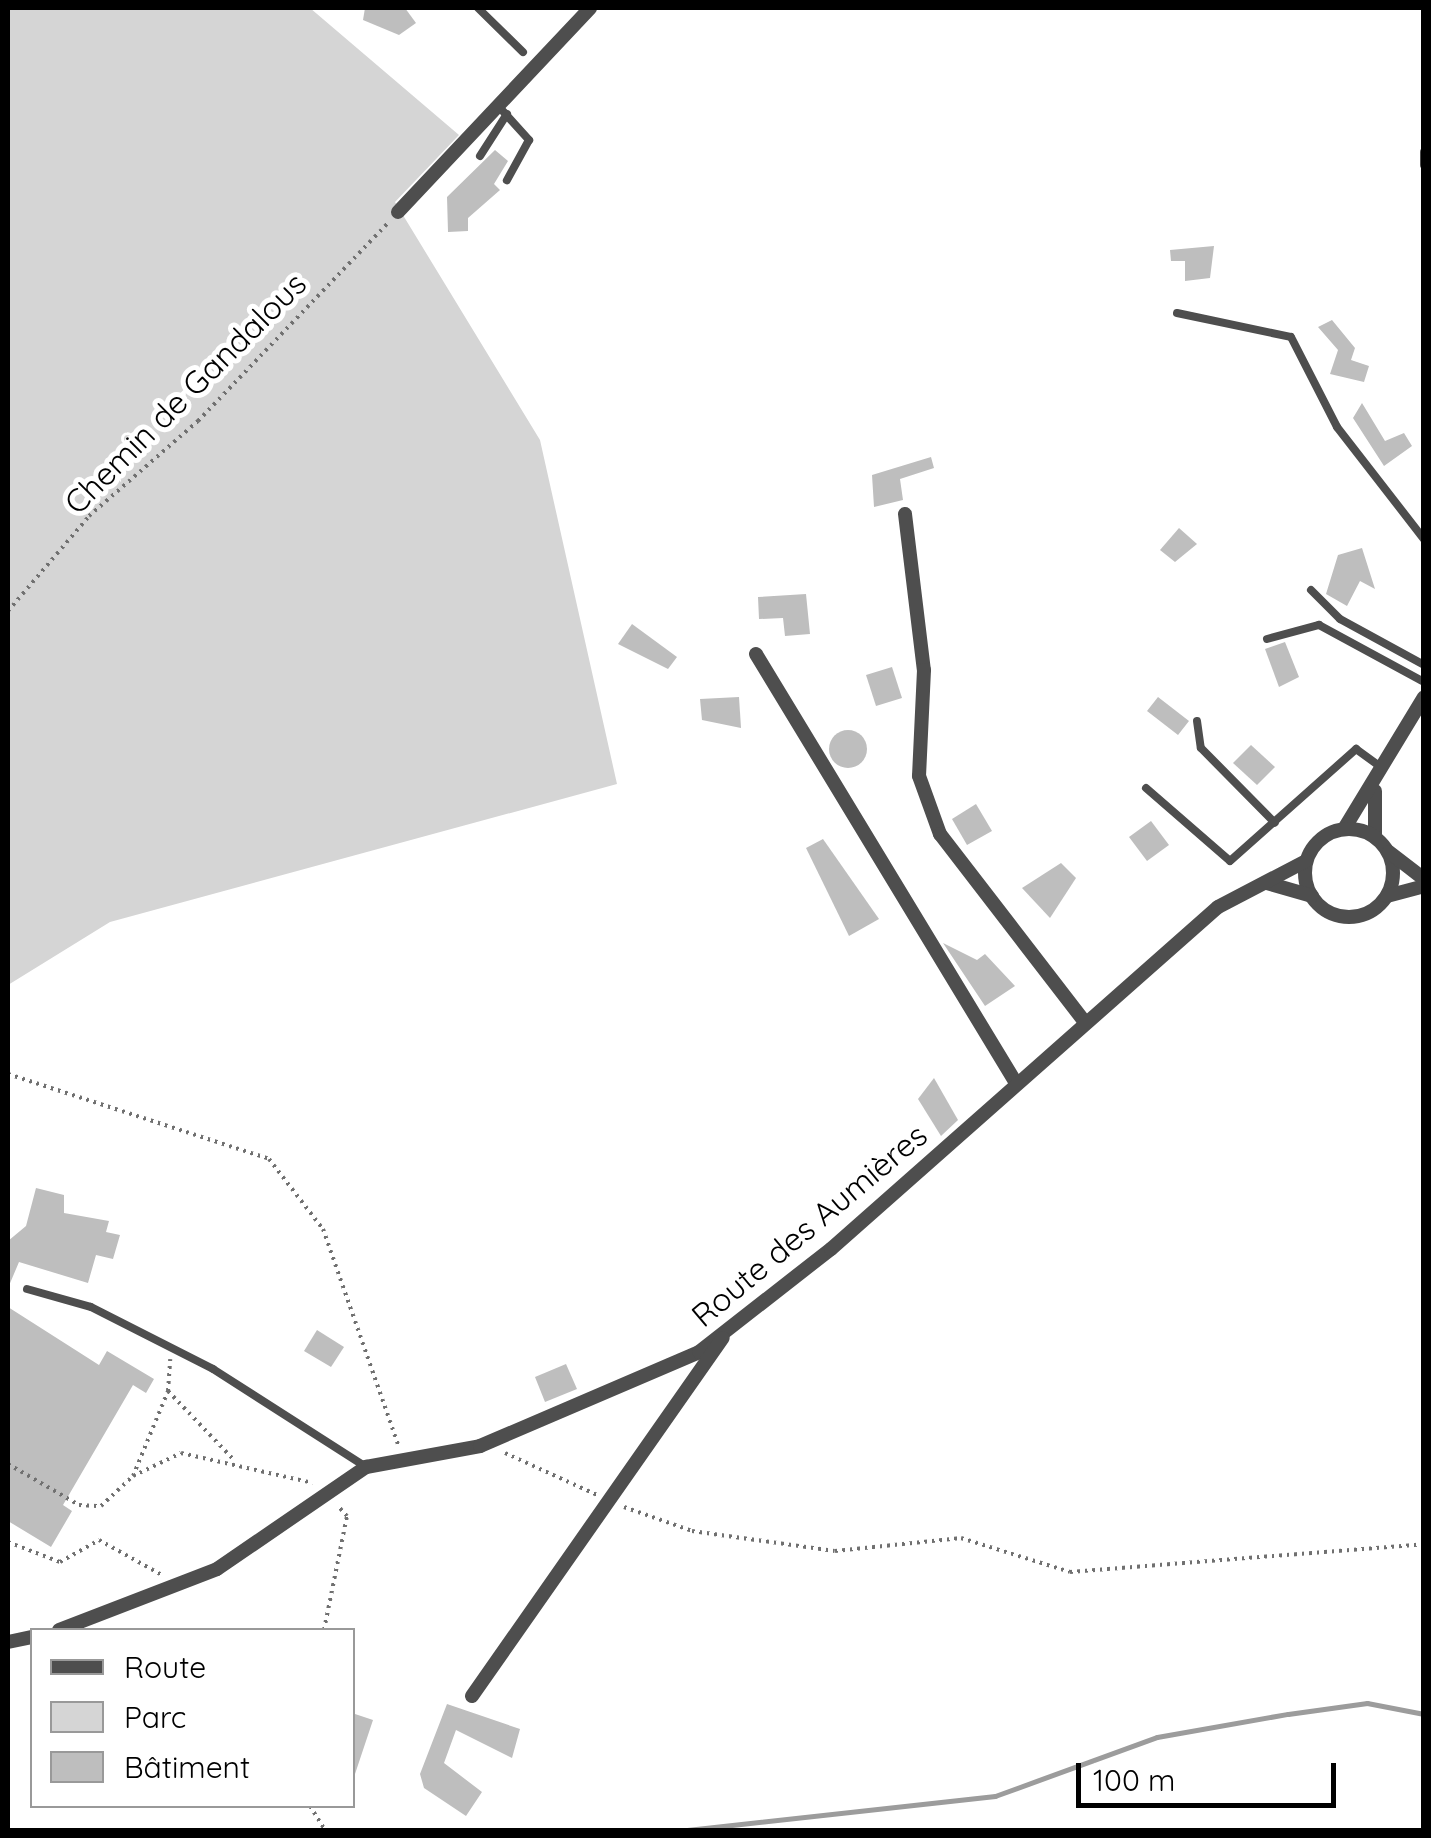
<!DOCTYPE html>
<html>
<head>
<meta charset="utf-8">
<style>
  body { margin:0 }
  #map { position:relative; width:1431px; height:1838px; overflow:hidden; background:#fff; font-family:Quicksand,sans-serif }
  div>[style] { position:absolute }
  .green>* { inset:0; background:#d5d5d5 }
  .stream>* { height:5px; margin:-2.5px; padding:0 2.5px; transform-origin:2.5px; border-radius:2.5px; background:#9c9c9c }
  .building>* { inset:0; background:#bebebe }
  .round { border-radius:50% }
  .path>* { height:4px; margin-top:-2px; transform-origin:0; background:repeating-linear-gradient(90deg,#707070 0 2.5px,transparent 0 7.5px) }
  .service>* { height:8px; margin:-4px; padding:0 4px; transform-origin:4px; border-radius:4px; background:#4e4e4e }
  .minor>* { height:14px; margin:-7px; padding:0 7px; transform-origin:7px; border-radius:7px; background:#4e4e4e }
  .minor>.ring { margin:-7px; padding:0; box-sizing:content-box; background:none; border:14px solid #4e4e4e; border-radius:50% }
  span { translate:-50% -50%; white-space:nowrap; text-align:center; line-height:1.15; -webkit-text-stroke:10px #fff; paint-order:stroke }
  .street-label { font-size:32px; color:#000 }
  .frame { position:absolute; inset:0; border:10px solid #000; pointer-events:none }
  .legend { position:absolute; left:30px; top:1628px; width:325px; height:180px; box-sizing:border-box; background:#fff; border:2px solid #999; margin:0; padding:12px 18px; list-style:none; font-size:30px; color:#000 }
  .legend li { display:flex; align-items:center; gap:20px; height:50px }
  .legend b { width:50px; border:2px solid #999 }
  .scale { position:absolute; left:1076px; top:1763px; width:260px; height:45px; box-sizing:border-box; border:5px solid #000; border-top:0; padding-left:12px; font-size:30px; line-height:35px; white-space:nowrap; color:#000; -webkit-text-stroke:8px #fff; paint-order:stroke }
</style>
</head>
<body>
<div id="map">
  <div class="green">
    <i style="clip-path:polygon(8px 8px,310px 8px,459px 135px,395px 202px,540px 440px,617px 784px,110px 922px,8px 985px)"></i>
  </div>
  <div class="stream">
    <i style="left:687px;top:1830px;width:310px;rotate:-6.3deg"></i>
    <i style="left:995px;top:1796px;width:172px;rotate:-20deg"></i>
    <i style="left:1157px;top:1737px;width:133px;rotate:-10deg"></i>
    <i style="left:1288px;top:1714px;width:80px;rotate:-7.9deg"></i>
    <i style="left:1367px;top:1703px;width:58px;rotate:10.9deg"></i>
  </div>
  <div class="building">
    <i style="clip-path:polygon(365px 8px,405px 8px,416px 23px,399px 35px,363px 20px)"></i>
    <i style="clip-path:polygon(495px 150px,508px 161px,494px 184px,500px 190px,468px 218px,468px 231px,448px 232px,447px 197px)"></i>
    <i style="clip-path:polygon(1214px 246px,1210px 278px,1185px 281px,1185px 261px,1171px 261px,1170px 250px)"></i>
    <i style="clip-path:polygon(1332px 320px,1355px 348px,1351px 360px,1369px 366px,1364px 382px,1330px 374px,1338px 350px,1318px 327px)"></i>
    <i style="clip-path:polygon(1362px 403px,1385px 441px,1404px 433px,1412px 446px,1384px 466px,1353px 418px)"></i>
    <i style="clip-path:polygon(931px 457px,934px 468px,900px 479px,903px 500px,874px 507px,872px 475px)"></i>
    <i style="clip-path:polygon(1179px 528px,1197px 544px,1175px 562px,1160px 550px)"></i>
    <i style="clip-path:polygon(1362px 548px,1375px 589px,1360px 581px,1347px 606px,1326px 594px,1338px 555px)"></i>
    <i style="clip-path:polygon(806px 594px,810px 634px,785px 636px,783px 618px,759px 619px,758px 597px)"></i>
    <i style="clip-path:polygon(632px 624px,677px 657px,668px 669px,618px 644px)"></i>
    <i style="clip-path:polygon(1285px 642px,1299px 677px,1279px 687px,1265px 649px)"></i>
    <i style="clip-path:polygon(892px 667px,902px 698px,876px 706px,866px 675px)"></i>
    <i style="clip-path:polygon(739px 697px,741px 728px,702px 720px,700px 699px)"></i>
    <i style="clip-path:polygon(1158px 697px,1189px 721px,1178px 735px,1147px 711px)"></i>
    <i class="round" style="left:829px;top:730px;width:38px;height:38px"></i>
    <i style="clip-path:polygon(1251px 745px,1275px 767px,1257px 785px,1233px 763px)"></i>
    <i style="clip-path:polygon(976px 804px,992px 831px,967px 845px,952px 819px)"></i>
    <i style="clip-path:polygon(1151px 821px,1169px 845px,1147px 861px,1129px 837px)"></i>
    <i style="clip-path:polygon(823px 839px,879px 919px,849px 936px,806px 848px)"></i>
    <i style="clip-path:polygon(1061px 863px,1076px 878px,1050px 918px,1022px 888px)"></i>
    <i style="clip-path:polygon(943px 943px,977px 960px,985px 954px,1015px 986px,985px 1006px)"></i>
    <i style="clip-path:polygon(934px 1078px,958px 1120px,941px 1136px,918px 1099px)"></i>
    <i style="clip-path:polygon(36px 1188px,64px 1195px,64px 1213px,109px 1221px,106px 1232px,120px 1235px,113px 1259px,96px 1255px,88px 1283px,19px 1262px,8px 1288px,8px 1241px,26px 1226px)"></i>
    <i style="clip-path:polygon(8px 1307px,99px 1365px,107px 1351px,154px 1379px,146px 1393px,133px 1385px,63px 1505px,72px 1511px,51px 1547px,8px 1521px)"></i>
    <i style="clip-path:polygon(317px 1330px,344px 1347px,331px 1367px,304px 1351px)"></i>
    <i style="clip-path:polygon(566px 1364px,577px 1389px,545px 1402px,535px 1377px)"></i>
    <i style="clip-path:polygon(447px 1704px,520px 1729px,512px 1758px,456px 1730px,444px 1763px,482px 1792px,466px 1816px,424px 1788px,420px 1774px)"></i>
    <i style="clip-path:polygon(352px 1713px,373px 1720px,355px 1774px,352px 1774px)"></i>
  </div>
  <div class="path">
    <i style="left:8px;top:611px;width:125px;rotate:-49.5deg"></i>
    <i style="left:89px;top:516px;width:145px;rotate:-41.1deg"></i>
    <i style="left:198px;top:421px;width:276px;rotate:-46.2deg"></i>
    <i style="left:8px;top:1074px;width:274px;rotate:18deg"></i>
    <i style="left:269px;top:1159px;width:88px;rotate:52.4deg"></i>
    <i style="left:323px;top:1229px;width:231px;rotate:70.8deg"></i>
    <i style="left:168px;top:1391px;width:94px;rotate:46.3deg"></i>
    <i style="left:505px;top:1453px;width:101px;rotate:24.5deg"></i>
    <i style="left:8px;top:1464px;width:82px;rotate:30deg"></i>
    <i style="left:79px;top:1505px;width:22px;rotate:3deg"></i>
    <i style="left:101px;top:1506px;width:44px;rotate:-43.2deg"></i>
    <i style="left:133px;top:1476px;width:53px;rotate:-25.6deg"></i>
    <i style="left:181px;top:1453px;width:135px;rotate:12.8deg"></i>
    <i style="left:133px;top:1476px;width:92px;rotate:-67.6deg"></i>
    <i style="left:168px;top:1391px;width:32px;rotate:-86deg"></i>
    <i style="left:624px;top:1507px;width:72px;rotate:19.4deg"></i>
    <i style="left:692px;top:1531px;width:144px;rotate:8deg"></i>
    <i style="left:835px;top:1551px;width:127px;rotate:-5.9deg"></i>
    <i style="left:961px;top:1538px;width:114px;rotate:17.3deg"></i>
    <i style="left:1070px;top:1572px;width:355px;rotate:-4.5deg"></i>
    <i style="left:8px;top:1542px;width:56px;rotate:21deg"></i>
    <i style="left:60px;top:1562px;width:45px;rotate:-29.4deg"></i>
    <i style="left:99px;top:1540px;width:72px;rotate:29.1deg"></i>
    <i style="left:324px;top:1630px;width:116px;rotate:-78.6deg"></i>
    <i style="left:347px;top:1516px;width:13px;rotate:-132deg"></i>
    <i style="left:310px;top:1806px;width:28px;rotate:58deg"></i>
  </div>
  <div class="service">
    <i style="left:478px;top:8px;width:63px;rotate:44.4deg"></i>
    <i style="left:501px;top:109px;width:42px;rotate:47.9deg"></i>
    <i style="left:529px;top:140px;width:46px;rotate:118.8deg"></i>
    <i style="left:1424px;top:152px;width:13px;rotate:90deg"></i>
    <i style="left:480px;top:156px;width:50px;rotate:-57.3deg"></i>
    <i style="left:1177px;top:313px;width:116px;rotate:11.9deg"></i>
    <i style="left:1291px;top:337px;width:101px;rotate:62.9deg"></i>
    <i style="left:1337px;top:427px;width:142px;rotate:52.2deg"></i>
    <i style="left:1311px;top:590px;width:41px;rotate:45deg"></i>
    <i style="left:1340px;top:619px;width:96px;rotate:28.7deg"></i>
    <i style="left:1267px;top:639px;width:54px;rotate:-15.1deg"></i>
    <i style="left:1319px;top:625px;width:119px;rotate:28.5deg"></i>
    <i style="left:1197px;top:721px;width:27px;rotate:82deg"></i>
    <i style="left:1201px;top:748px;width:105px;rotate:45.4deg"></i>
    <i style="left:1146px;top:788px;width:111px;rotate:41deg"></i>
    <i style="left:1230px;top:861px;width:169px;rotate:-41.6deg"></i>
    <i style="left:1356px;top:749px;width:32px;rotate:36deg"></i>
    <i style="left:27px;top:1289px;width:66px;rotate:15.7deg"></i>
    <i style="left:91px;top:1307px;width:137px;rotate:26.9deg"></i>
    <i style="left:213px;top:1369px;width:182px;rotate:32.6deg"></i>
  </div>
  <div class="minor">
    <i style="left:398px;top:212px;width:280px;rotate:-46.7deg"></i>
    <i style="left:905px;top:514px;width:157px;rotate:83.1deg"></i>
    <i style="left:924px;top:670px;width:106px;rotate:92.7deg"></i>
    <i style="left:919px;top:776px;width:62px;rotate:70.1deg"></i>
    <i style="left:940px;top:834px;width:236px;rotate:52.4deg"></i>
    <i style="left:756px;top:654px;width:502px;rotate:58.78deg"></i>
    <i style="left:1375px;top:791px;width:46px;rotate:90deg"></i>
    <i style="left:1344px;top:829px;width:154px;rotate:-58.8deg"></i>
    <i class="ring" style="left:1305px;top:829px;width:74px;height:74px"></i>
    <i style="left:1389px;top:852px;width:44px;rotate:37.6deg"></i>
    <i style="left:1267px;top:883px;width:47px;rotate:16.1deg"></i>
    <i style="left:1387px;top:896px;width:38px;rotate:-15deg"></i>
    <i style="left:59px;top:1630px;width:169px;rotate:-21.1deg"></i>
    <i style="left:217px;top:1569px;width:181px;rotate:-34.4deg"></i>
    <i style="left:366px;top:1467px;width:116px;rotate:-10.4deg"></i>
    <i style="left:480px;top:1446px;width:238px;rotate:-23.2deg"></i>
    <i style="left:699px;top:1352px;width:167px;rotate:-38deg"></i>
    <i style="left:831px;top:1249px;width:516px;rotate:-41.47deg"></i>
    <i style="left:1218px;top:907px;width:99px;rotate:-27.6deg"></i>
    <i style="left:8px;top:1642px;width:25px;rotate:-12deg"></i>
    <i style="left:472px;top:1696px;width:437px;rotate:-55deg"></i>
  </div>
  <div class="street-label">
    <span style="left:185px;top:393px;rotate:-45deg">Chemin de Gandalous</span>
    <span style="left:809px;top:1225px;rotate:-40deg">Route des Aumières</span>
  </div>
  <div class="frame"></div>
  <ul class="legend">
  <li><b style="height:12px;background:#4e4e4e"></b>Route</li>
  <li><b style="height:28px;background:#d5d5d5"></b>Parc</li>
  <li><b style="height:28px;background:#bebebe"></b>Bâtiment</li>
  </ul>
  <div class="scale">100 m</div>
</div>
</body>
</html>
